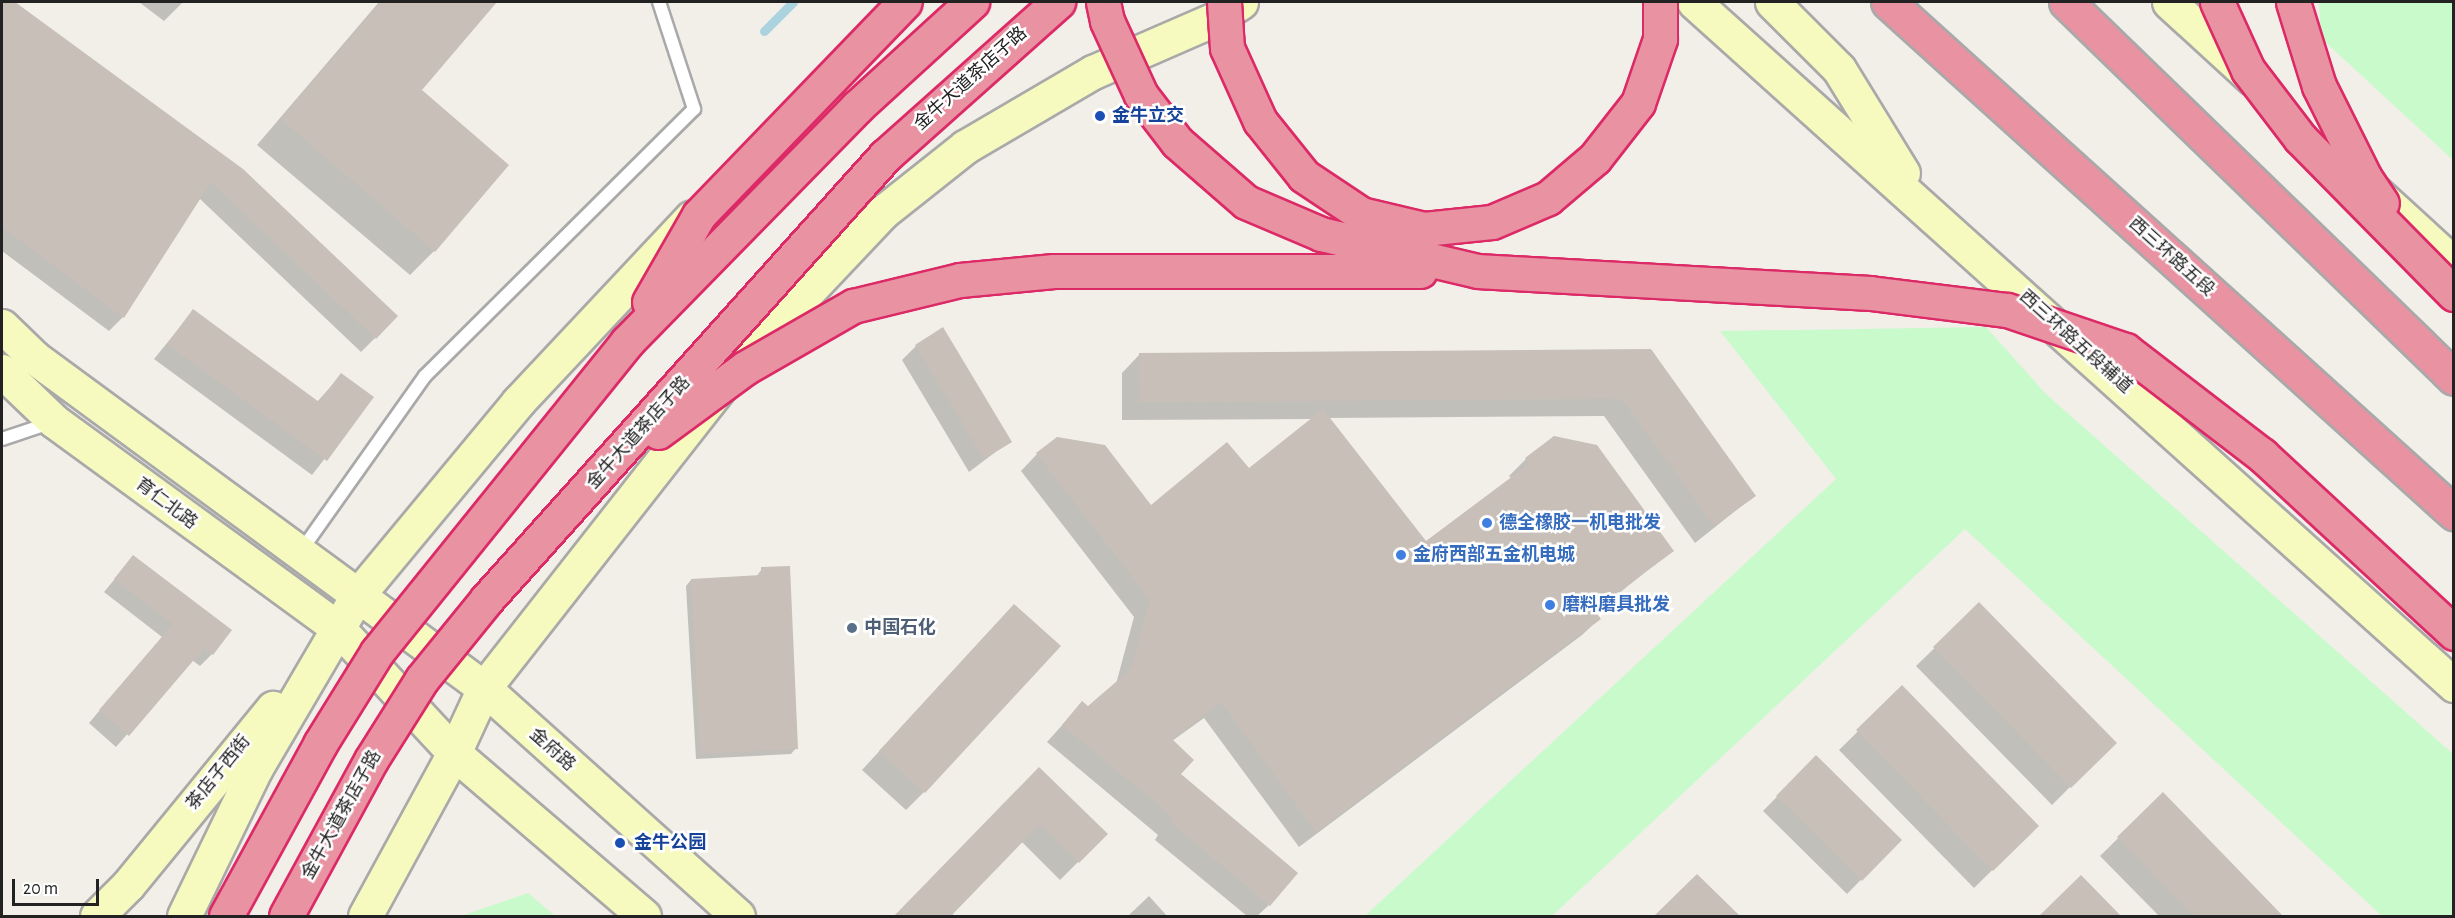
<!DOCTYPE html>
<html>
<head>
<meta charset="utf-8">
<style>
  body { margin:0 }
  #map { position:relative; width:2455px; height:918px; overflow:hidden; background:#f2efe9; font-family:"Alegreya Sans","Noto Sans SC",sans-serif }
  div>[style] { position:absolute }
  .park>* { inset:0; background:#c8facc }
  .shadow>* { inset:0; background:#0003 }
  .stream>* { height:9px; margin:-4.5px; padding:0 4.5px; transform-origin:4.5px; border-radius:4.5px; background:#aad3df }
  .building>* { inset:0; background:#c7bfb8 }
  .roads { filter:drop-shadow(2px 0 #a9a9a9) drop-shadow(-2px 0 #a9a9a9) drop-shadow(0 2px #a9a9a9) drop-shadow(0 -2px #a9a9a9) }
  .lane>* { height:12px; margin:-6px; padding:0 6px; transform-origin:6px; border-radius:6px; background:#fff }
  .secondary>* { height:33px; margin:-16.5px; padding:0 16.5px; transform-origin:16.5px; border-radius:16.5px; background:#f7fabf }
  .highway>* { height:33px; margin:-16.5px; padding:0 16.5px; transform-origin:16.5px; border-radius:16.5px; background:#e892a2 }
  .bridges { filter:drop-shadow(2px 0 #dc2a67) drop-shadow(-2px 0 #dc2a67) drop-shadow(0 2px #dc2a67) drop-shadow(0 -2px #dc2a67) }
  .highway-bridge>* { height:33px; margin:-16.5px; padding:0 16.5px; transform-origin:16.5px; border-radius:16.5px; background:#e892a2 }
  .dots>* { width:16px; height:16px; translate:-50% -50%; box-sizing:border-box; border:3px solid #fff; border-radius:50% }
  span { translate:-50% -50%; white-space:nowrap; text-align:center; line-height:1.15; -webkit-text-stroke:5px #fff; paint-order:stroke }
  .street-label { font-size:18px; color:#222 }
  .transit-label { font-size:18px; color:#164399; font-weight:700 }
  .left { translate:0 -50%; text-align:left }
  .shop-label { font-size:18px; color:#366cbe; font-weight:700 }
  .service-label { font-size:18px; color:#4e5e75; font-weight:700 }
  .frame { position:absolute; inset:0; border:3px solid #222; pointer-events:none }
  .scale { position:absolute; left:12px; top:879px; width:87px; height:27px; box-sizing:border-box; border:3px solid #222; border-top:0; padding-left:8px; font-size:18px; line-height:21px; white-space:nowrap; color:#222; -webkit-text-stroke:4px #fff; paint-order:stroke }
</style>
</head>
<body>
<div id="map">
  <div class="park">
    <i style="clip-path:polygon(2319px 2px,2453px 2px,2453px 160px,2321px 38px)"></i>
    <i style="clip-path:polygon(1986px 327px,2046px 394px,2453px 754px,2453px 916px,2382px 916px,1965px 529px,1552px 916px,1365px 916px,1836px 479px,1720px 331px)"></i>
    <i style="clip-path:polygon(528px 893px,555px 916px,461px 916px)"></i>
  </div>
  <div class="shadow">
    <i style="clip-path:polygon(6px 2px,12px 2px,242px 170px,375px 338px,361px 352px,199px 198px,123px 317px,109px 331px,2px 251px,2px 6px)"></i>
    <i style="clip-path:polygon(139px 2px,183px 2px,164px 21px)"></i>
    <i style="clip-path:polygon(379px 2px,495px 2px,420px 90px,434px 251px,410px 275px,257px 145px)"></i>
    <i style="clip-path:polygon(193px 311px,317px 402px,341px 375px,372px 398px,312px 475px,154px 359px)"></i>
    <i style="clip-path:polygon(916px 346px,1010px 441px,969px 472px,902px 360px)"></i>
    <i style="clip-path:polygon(1650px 350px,1754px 496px,1695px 543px,1604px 416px,1328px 418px,1425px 543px,1512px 479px,1509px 476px,1526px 459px,1672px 551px,1594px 613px,1599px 619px,1582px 635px,1299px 847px,1204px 718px,1172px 741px,1179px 775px,1269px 905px,1257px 916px,1247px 916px,1155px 840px,1158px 835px,1047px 742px,1082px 703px,1088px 708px,1116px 684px,1134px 617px,1021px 471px,1037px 454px,1151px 507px,1249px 471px,1313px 419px,1122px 420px,1122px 373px,1140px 354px)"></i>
    <i style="clip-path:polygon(133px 557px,212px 654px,200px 666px,192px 660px,116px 747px,89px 723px,162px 637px,104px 592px)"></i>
    <i style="clip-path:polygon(762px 569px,796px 748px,791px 754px,696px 759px,686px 586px,691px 580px,756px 577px)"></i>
    <i style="clip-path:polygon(1979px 605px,2114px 743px,2052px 805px,1916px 666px)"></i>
    <i style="clip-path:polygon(996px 624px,924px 792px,906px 810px,862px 770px)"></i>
    <i style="clip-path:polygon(1902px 688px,2037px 826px,1974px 888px,1839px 750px)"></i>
    <i style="clip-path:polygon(1816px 757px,1900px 840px,1847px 894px,1763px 811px)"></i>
    <i style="clip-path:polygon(1021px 787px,1106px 834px,1060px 880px,1022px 842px,952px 914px,955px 916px,895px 916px)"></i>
    <i style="clip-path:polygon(2163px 794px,2281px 916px,2159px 916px,2100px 856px)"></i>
    <i style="clip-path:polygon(1697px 876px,1737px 916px,1656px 916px)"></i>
    <i style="clip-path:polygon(2081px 877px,2119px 916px,2041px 916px)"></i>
    <i style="clip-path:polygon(1149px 896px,1167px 916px,1128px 916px)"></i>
  </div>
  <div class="stream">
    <i style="left:764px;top:31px;width:41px;rotate:-45deg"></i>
  </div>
  <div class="building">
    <i style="clip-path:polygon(2px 2px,15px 2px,243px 169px,398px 316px,376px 339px,211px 182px,124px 318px,2px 227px)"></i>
    <i style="clip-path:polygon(381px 2px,497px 2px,422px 90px,509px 165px,435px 252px,281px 119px)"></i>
    <i style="clip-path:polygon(193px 309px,319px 402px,341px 373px,374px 397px,327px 461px,167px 344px)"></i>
    <i style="clip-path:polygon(943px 327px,1012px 442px,984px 459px,915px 345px)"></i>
    <i style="clip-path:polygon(1651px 349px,1756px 496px,1714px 526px,1622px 399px,1140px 402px,1139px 353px)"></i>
    <i style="clip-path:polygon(1323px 409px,1426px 541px,1529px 464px,1525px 458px,1554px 436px,1597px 445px,1674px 551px,1594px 610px,1601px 619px,1316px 832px,1221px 702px,1172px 739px,1194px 760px,1181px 774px,1298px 873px,1270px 906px,1170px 822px,1174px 818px,1062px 725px,1082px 701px,1088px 706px,1131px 669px,1150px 600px,1036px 453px,1057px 437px,1105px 445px,1151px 505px,1227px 442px,1249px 468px)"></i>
    <i style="clip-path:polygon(133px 555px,232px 630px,213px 655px,204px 648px,129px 736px,99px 710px,173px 624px,114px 579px)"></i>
    <i style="clip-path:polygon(790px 566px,798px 749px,700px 754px,691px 579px,761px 575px,761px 567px)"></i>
    <i style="clip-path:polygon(1979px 602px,2117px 743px,2071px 788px,1933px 647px)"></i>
    <i style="clip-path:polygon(1014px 604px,1061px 646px,925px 793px,879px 751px)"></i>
    <i style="clip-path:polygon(1902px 685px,2039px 826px,1993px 871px,1856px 730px)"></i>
    <i style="clip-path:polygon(1816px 755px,1902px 840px,1862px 881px,1776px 796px)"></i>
    <i style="clip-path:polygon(1039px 767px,1108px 834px,1079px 863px,1040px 824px,951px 916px,894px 916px)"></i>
    <i style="clip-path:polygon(2163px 792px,2283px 916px,2194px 916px,2117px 837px)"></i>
    <i style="clip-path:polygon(1697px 874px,1740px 916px,1654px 916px)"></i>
    <i style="clip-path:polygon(2081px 875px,2121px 916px,2039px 916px)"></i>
  </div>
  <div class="roads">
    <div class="lane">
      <i style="left:2px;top:439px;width:51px;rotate:-18.4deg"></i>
      <i style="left:301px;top:551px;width:214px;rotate:-54.7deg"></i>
      <i style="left:425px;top:376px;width:379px;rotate:-44.8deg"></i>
      <i style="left:694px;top:109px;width:113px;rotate:-108.1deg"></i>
    </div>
    <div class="secondary">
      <i style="left:1694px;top:2px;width:1022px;rotate:41.95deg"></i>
      <i style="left:1772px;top:2px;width:95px;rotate:45deg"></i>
      <i style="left:1839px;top:69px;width:122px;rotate:58.4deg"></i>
      <i style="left:2169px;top:2px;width:113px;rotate:42.5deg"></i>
      <i style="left:2362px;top:180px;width:125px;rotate:42.4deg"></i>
      <i style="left:2px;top:326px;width:46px;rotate:44.1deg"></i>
      <i style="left:35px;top:358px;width:557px;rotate:36.31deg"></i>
      <i style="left:484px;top:688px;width:341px;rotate:41.9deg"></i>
      <i style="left:2px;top:371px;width:72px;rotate:43.9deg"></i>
      <i style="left:54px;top:421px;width:351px;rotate:36.1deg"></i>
      <i style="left:338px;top:628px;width:171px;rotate:47.1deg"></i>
      <i style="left:454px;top:753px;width:250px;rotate:40.6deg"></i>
      <i style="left:97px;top:916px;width:44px;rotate:-45deg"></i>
      <i style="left:128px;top:885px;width:229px;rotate:-50.7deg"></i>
      <i style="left:184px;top:916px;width:165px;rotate:-64.1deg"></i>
      <i style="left:256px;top:768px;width:199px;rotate:-59.6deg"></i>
      <i style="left:357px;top:596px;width:252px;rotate:-50.3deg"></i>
      <i style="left:518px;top:402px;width:253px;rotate:-46.8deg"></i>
      <i style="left:365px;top:916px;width:186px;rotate:-61.4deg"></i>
      <i style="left:454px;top:753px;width:72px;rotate:-65.2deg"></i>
      <i style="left:484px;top:688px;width:397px;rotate:-51.9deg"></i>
      <i style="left:729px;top:375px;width:224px;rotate:-46.6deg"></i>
      <i style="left:883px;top:212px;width:105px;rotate:-38.4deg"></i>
      <i style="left:965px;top:147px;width:148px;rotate:-30.4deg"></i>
      <i style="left:1093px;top:72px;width:133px;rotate:-23.5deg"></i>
      <i style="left:1215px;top:19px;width:31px;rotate:-33deg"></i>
    </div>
    <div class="highway">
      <i style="left:1888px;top:2px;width:763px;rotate:42.08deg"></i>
      <i style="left:2066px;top:2px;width:540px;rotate:44.1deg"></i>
    </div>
  </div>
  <div class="bridges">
    <div class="highway-bridge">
      <i style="left:1103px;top:2px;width:19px;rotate:78deg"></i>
      <i style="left:1107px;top:21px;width:81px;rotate:65.3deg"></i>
      <i style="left:1141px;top:95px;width:59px;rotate:52.5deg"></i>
      <i style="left:1177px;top:142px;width:91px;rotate:41deg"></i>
      <i style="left:1246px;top:202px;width:82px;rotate:23.1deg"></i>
      <i style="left:1321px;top:234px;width:160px;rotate:13.3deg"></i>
      <i style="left:1477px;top:271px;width:394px;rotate:3.2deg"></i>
      <i style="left:1870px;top:293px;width:138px;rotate:7.1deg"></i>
      <i style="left:2007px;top:310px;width:125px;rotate:18.7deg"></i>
      <i style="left:2125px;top:350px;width:173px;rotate:37.5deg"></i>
      <i style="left:2262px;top:455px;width:262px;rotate:42.8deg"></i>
      <i style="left:1224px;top:2px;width:46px;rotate:86.3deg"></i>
      <i style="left:1227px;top:48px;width:80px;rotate:65.7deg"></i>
      <i style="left:1260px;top:121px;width:70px;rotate:51.3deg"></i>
      <i style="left:1304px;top:176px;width:69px;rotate:33.7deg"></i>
      <i style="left:1361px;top:214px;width:65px;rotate:13.4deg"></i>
      <i style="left:1424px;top:229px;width:68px;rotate:-5.9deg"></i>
      <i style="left:1492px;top:222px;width:61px;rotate:-23.2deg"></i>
      <i style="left:1548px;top:198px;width:62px;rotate:-40.4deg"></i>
      <i style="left:1595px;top:158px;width:70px;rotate:-52deg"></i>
      <i style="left:1638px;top:103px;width:68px;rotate:-71deg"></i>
      <i style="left:1660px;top:39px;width:37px;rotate:-90deg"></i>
      <i style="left:2217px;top:2px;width:75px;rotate:65.5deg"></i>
      <i style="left:2248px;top:70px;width:86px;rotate:52.6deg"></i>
      <i style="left:2300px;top:138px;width:219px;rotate:45.4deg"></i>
      <i style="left:2293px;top:2px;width:88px;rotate:72.8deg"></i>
      <i style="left:2319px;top:86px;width:103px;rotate:63.4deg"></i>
      <i style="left:2365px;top:178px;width:30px;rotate:56deg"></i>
      <i style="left:649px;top:302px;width:100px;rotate:-60.1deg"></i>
      <i style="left:699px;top:215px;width:296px;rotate:-46deg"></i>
      <i style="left:658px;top:432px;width:108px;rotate:-36.3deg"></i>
      <i style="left:745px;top:368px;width:125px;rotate:-29.9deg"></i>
      <i style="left:853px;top:306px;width:110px;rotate:-13.7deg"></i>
      <i style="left:960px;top:280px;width:94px;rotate:-5.5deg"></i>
      <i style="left:1054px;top:271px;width:366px"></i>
      <i style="left:226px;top:916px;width:196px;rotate:-61.3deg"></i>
      <i style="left:320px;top:744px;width:108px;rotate:-58.2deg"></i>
      <i style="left:377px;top:652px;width:398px;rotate:-51.1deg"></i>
      <i style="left:627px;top:342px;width:329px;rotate:-45.6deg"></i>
      <i style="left:857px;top:107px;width:156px;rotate:-42.4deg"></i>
      <i style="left:286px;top:916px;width:178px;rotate:-61.4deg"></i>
      <i style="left:371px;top:760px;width:96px;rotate:-57.8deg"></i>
      <i style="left:422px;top:679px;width:103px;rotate:-50.9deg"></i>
      <i style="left:487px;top:599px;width:596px;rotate:-48.06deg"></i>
      <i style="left:885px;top:156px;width:232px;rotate:-41.7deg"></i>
    </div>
  </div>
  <div class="dots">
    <i style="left:1100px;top:116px;background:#1a4fb4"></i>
    <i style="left:1487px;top:523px;background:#3f7fe0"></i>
    <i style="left:1401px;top:555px;background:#3f7fe0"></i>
    <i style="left:1550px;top:605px;background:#3f7fe0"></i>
    <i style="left:852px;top:628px;background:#5c6f8a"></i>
    <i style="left:620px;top:843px;background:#1a4fb4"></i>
  </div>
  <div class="street-label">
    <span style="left:971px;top:79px;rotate:-42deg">金牛大道茶店子路</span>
    <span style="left:2171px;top:257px;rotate:42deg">西三环路五段</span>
    <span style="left:2075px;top:342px;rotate:42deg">西三环路五段辅道</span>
    <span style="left:639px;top:433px;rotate:-48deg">金牛大道茶店子路</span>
    <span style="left:166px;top:504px;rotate:37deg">育仁北路</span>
    <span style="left:552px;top:750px;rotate:42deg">金府路</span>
    <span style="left:219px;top:773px;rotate:-51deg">茶店子西街</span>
    <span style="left:342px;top:815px;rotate:-61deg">金牛大道茶店子路</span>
  </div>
  <div class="transit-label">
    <span class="left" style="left:1112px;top:116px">金牛立交</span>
    <span class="left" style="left:634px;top:843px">金牛公园</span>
  </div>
  <div class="shop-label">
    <span class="left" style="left:1499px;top:523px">德全橡胶一机电批发</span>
    <span class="left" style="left:1413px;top:555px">金府西部五金机电城</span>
    <span class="left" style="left:1562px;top:605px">磨料磨具批发</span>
  </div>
  <div class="service-label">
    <span class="left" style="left:864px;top:628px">中国石化</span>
  </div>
  <div class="frame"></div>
  <div class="scale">20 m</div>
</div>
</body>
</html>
